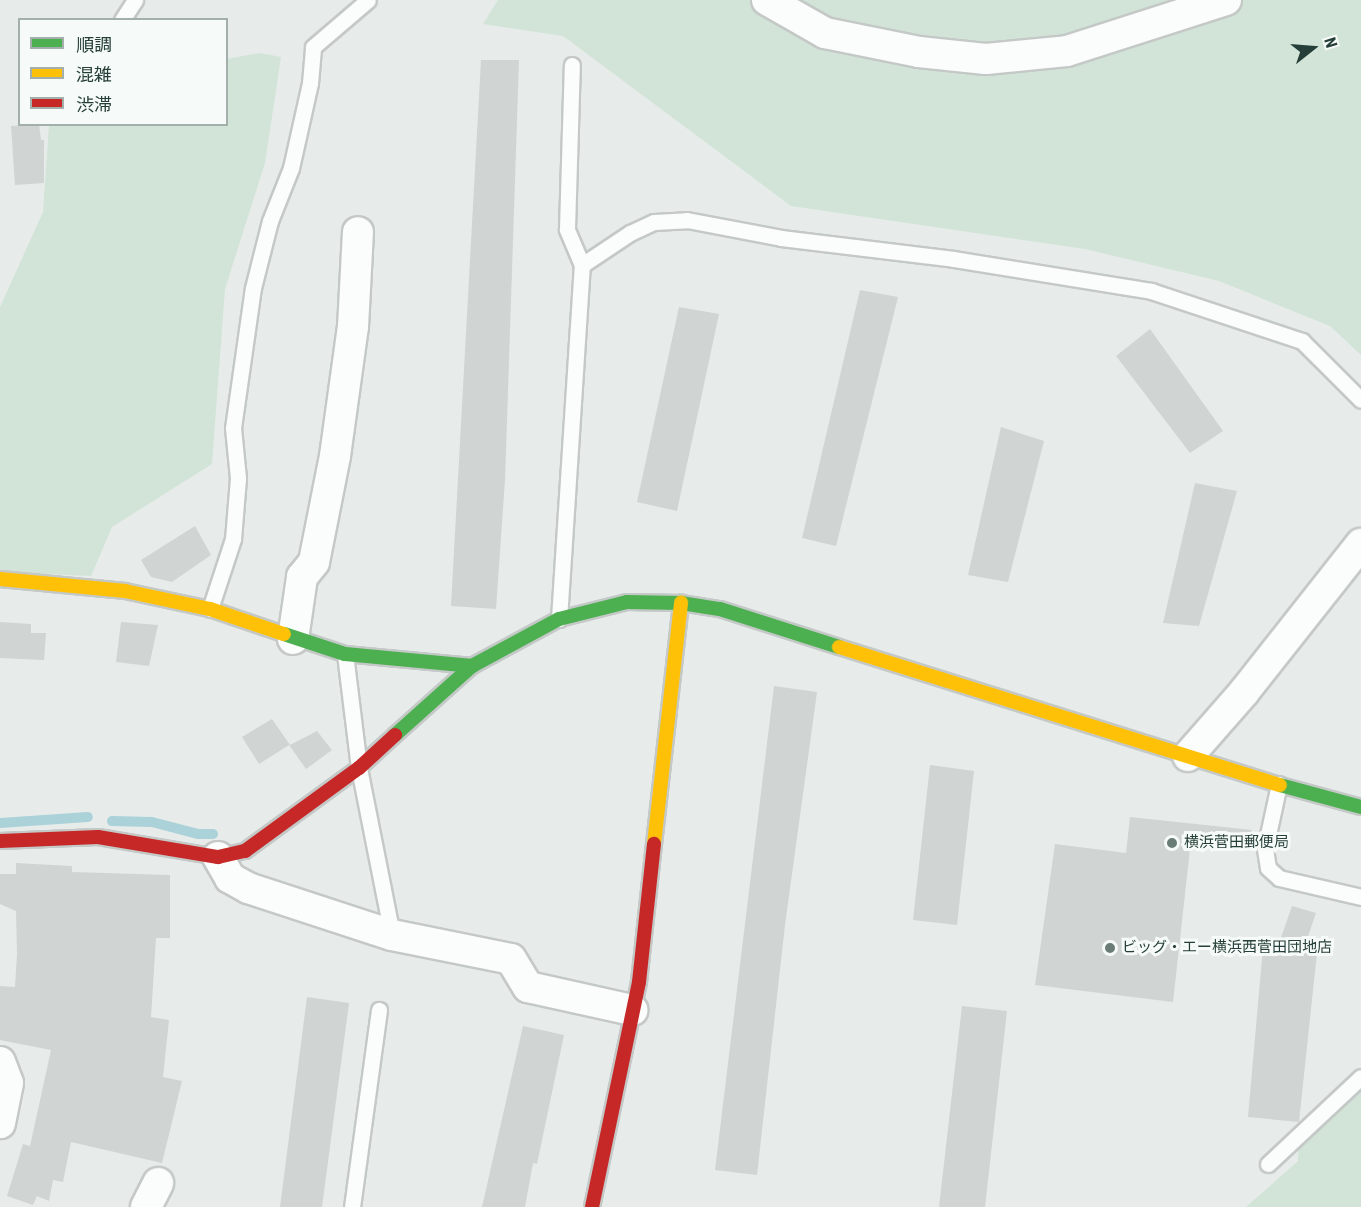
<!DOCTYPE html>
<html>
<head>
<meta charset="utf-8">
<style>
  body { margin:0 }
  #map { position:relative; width:1361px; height:1207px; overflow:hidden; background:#e7ecea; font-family:"Roboto Condensed","Noto Sans JP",sans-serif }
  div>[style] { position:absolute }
  .green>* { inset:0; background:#d1e4d7 }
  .stream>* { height:10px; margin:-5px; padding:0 5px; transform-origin:5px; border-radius:5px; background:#aad2d8 }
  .building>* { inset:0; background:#d0d4d3 }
  .roads { filter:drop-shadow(2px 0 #c4c9c7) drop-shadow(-2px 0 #c4c9c7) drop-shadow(0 2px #c4c9c7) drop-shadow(0 -2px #c4c9c7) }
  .lane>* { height:15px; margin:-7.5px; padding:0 7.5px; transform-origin:7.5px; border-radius:7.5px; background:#fbfcfc }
  .street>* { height:30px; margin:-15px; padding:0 15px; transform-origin:15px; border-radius:15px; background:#fbfcfc }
  .fast>* { height:14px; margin:-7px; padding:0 7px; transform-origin:7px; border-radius:7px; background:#4caf50 }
  .slow>* { height:14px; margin:-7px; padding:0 7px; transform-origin:7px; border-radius:7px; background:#ffc107 }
  .jam>* { height:14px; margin:-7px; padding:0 7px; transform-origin:7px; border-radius:7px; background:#c62828 }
  .dots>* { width:16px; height:16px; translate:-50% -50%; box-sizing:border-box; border:3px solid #f6faf8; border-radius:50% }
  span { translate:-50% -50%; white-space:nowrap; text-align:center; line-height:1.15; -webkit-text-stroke:6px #f6faf8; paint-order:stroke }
  .poi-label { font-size:15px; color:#253f38 }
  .left { translate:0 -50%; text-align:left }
  .legend { position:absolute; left:18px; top:18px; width:210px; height:108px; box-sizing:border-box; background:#f6faf8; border:2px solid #a2afab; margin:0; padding:8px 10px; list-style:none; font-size:18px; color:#253f38 }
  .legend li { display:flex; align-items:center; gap:12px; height:30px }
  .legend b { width:30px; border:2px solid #a2afab }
  .north { position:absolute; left:1283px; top:18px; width:60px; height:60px; -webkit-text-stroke:4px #f6faf8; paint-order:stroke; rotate:73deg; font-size:16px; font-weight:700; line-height:24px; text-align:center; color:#253f38 }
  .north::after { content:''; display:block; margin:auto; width:21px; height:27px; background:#253f38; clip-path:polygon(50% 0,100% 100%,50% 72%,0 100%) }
</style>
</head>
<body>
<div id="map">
  <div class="green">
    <i style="clip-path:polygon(498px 0,1361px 0,1361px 355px,1330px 326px,1219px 281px,1085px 249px,791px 206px,563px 36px,483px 24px)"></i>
    <i style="clip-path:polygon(259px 53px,281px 57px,265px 163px,225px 289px,212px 464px,112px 527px,91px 576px,0 572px,0 307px,43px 212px,49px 125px,226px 124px,227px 59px)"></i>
    <i style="clip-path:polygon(1361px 1071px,1361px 1207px,1246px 1207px,1298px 1161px,1299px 1129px)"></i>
  </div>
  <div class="stream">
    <i style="left:112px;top:821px;width:40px;rotate:1.4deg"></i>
    <i style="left:152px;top:822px;width:48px;rotate:14.6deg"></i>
    <i style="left:198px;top:834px;width:15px"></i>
    <i style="left:0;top:823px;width:88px;rotate:-3.9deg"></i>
  </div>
  <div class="building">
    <i style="clip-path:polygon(481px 60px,519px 60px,505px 480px,496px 609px,451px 606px)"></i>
    <i style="clip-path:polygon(39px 124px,41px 140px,44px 140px,44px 183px,15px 185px,11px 126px)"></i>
    <i style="clip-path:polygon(860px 290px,898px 297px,836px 546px,802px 538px)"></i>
    <i style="clip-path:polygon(679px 307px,719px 314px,677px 511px,637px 502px)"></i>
    <i style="clip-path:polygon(1150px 329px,1223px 431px,1190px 453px,1116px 356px)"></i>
    <i style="clip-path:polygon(1001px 427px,1044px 441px,1008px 582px,968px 575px)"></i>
    <i style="clip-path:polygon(1195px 483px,1237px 491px,1199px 626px,1163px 623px)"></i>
    <i style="clip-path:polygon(195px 526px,211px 555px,172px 582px,151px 577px,141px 560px)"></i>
    <i style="clip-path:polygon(0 622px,31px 624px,31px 633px,46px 633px,44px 660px,0 658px)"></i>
    <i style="clip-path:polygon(121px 622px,158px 625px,149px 666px,116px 662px)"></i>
    <i style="clip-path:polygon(774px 686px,817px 692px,785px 925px,757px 1175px,715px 1170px)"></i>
    <i style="clip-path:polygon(272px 719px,290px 745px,317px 731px,332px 750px,306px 769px,289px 745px,259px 764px,242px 737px)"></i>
    <i style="clip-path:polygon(930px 765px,974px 771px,957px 925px,913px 920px)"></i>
    <i style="clip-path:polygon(1130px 817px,1252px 830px,1252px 846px,1190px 849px,1173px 1002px,1035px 985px,1055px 844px,1126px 853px)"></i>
    <i style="clip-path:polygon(16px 863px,72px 866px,72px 872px,170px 875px,170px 938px,156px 938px,151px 1017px,169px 1020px,163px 1077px,182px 1081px,162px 1163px,71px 1142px,63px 1182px,53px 1180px,49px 1201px,37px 1196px,33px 1205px,7px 1196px,23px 1144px,30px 1146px,51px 1050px,0 1040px,0 986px,15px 987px,17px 954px,16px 911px,0 904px,0 874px,16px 874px)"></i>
    <i style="clip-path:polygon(1292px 906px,1316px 913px,1303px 951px,1317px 953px,1299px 1122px,1248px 1117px,1263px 947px,1277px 949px)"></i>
    <i style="clip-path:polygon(307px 997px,349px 1003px,322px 1207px,280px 1207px)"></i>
    <i style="clip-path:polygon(962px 1006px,1007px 1011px,985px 1207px,939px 1207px)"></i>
    <i style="clip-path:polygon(523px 1026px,564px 1035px,537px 1164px,533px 1163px,525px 1207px,482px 1207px)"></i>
  </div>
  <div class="roads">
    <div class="lane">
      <i style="left:122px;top:20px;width:24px;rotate:-57deg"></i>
      <i style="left:582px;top:265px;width:58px;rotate:-33.7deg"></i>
      <i style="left:630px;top:233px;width:26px;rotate:-25deg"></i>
      <i style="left:654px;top:222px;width:33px;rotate:-3deg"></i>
      <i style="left:687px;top:220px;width:96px;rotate:10.8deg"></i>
      <i style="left:781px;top:238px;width:174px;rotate:6.9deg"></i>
      <i style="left:954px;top:259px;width:200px;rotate:9.2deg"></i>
      <i style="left:1151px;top:291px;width:159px;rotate:18.3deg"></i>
      <i style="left:1302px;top:341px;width:83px;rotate:45deg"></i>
      <i style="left:210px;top:609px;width:74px;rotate:-71.8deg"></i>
      <i style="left:233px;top:539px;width:61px;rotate:-85.3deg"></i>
      <i style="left:238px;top:478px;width:50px;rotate:-95.7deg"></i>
      <i style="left:233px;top:428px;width:141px;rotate:-81.9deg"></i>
      <i style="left:253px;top:288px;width:69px;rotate:-75.8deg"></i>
      <i style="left:270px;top:221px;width:57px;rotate:-68.4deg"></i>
      <i style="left:291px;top:168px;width:87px;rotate:-77.4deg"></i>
      <i style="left:310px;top:83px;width:36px;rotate:-85deg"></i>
      <i style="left:313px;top:47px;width:72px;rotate:-40.5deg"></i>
      <i style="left:559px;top:619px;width:355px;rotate:-86.3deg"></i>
      <i style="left:582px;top:265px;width:39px;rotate:-113deg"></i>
      <i style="left:567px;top:229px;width:164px;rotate:-88.3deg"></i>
      <i style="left:345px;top:654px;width:115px;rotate:83deg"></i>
      <i style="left:359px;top:768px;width:170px;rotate:78.8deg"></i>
      <i style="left:1279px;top:784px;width:66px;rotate:102.2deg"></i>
      <i style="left:1265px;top:849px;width:19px;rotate:81deg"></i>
      <i style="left:1268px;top:868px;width:15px;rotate:42deg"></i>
      <i style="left:1279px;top:878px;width:84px;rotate:13deg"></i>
      <i style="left:1268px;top:1164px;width:127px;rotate:-43.1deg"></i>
      <i style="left:352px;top:1207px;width:199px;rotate:-82.2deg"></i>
    </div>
    <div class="street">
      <i style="left:767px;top:0;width:67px;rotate:29.6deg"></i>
      <i style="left:825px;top:33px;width:96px;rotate:11.4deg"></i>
      <i style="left:919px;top:52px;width:67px;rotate:6deg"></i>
      <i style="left:986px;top:59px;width:81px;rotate:-5.6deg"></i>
      <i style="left:1067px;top:51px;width:167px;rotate:-17.8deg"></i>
      <i style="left:293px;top:639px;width:63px;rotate:-81.7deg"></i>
      <i style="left:302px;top:577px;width:19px;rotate:-51deg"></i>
      <i style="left:314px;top:562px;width:108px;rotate:-78.8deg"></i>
      <i style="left:335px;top:456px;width:130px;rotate:-82.1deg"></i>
      <i style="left:353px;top:327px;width:95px;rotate:-87deg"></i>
      <i style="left:1188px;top:756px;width:85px;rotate:-48.8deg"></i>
      <i style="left:1244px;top:692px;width:189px;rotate:-51.7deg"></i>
      <i style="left:218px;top:857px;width:24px;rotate:60deg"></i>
      <i style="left:230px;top:878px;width:21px;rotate:29deg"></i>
      <i style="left:248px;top:888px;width:151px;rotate:18.1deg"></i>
      <i style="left:392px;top:935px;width:121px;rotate:11.4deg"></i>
      <i style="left:511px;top:959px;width:33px;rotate:59deg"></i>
      <i style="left:528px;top:987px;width:107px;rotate:12.5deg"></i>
      <i style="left:0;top:1062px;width:22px;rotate:69deg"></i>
      <i style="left:8px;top:1083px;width:41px;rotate:101.3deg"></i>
      <i style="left:146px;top:1207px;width:27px;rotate:-63deg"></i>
    </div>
    <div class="fast">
      <i style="left:284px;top:634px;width:64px;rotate:18.2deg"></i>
      <i style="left:345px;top:654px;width:128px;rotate:5.4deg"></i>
      <i style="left:395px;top:735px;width:103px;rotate:-41.9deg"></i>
      <i style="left:472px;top:666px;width:99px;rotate:-28.4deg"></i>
      <i style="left:559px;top:619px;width:70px;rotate:-14deg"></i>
      <i style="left:627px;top:602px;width:54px;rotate:1.1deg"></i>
      <i style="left:681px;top:603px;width:39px;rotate:9deg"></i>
      <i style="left:720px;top:609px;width:125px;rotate:17.7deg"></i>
      <i style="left:1280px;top:785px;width:84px;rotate:15.2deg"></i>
    </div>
    <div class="slow">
      <i style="left:0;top:579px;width:126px;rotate:5.5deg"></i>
      <i style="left:125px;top:591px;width:87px;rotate:12deg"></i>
      <i style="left:210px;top:609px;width:78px;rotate:18.7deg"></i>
      <i style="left:839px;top:647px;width:462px;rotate:17.4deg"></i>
      <i style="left:654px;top:844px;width:243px;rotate:-83.6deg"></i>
    </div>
    <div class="jam">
      <i style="left:0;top:841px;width:98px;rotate:-2.3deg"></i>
      <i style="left:98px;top:837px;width:122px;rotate:9.5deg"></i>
      <i style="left:218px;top:857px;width:28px;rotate:-13deg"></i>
      <i style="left:245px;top:851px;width:141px;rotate:-36.1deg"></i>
      <i style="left:359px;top:768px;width:49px;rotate:-42.5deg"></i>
      <i style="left:592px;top:1207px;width:230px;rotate:-78.2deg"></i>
      <i style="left:639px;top:982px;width:139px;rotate:-83.8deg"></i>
    </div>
  </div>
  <div class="dots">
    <i style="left:1172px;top:843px;background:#697c76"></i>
    <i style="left:1110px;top:948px;background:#697c76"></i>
  </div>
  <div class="poi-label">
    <span class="left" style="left:1184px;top:843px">横浜菅田郵便局</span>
    <span class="left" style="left:1122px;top:948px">ビッグ・エー横浜西菅田団地店</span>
  </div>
  <ul class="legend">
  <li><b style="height:8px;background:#4caf50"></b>順調</li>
  <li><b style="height:8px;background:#ffc107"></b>混雑</li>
  <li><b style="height:8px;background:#c62828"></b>渋滞</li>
  </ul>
  <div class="north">N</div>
</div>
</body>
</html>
